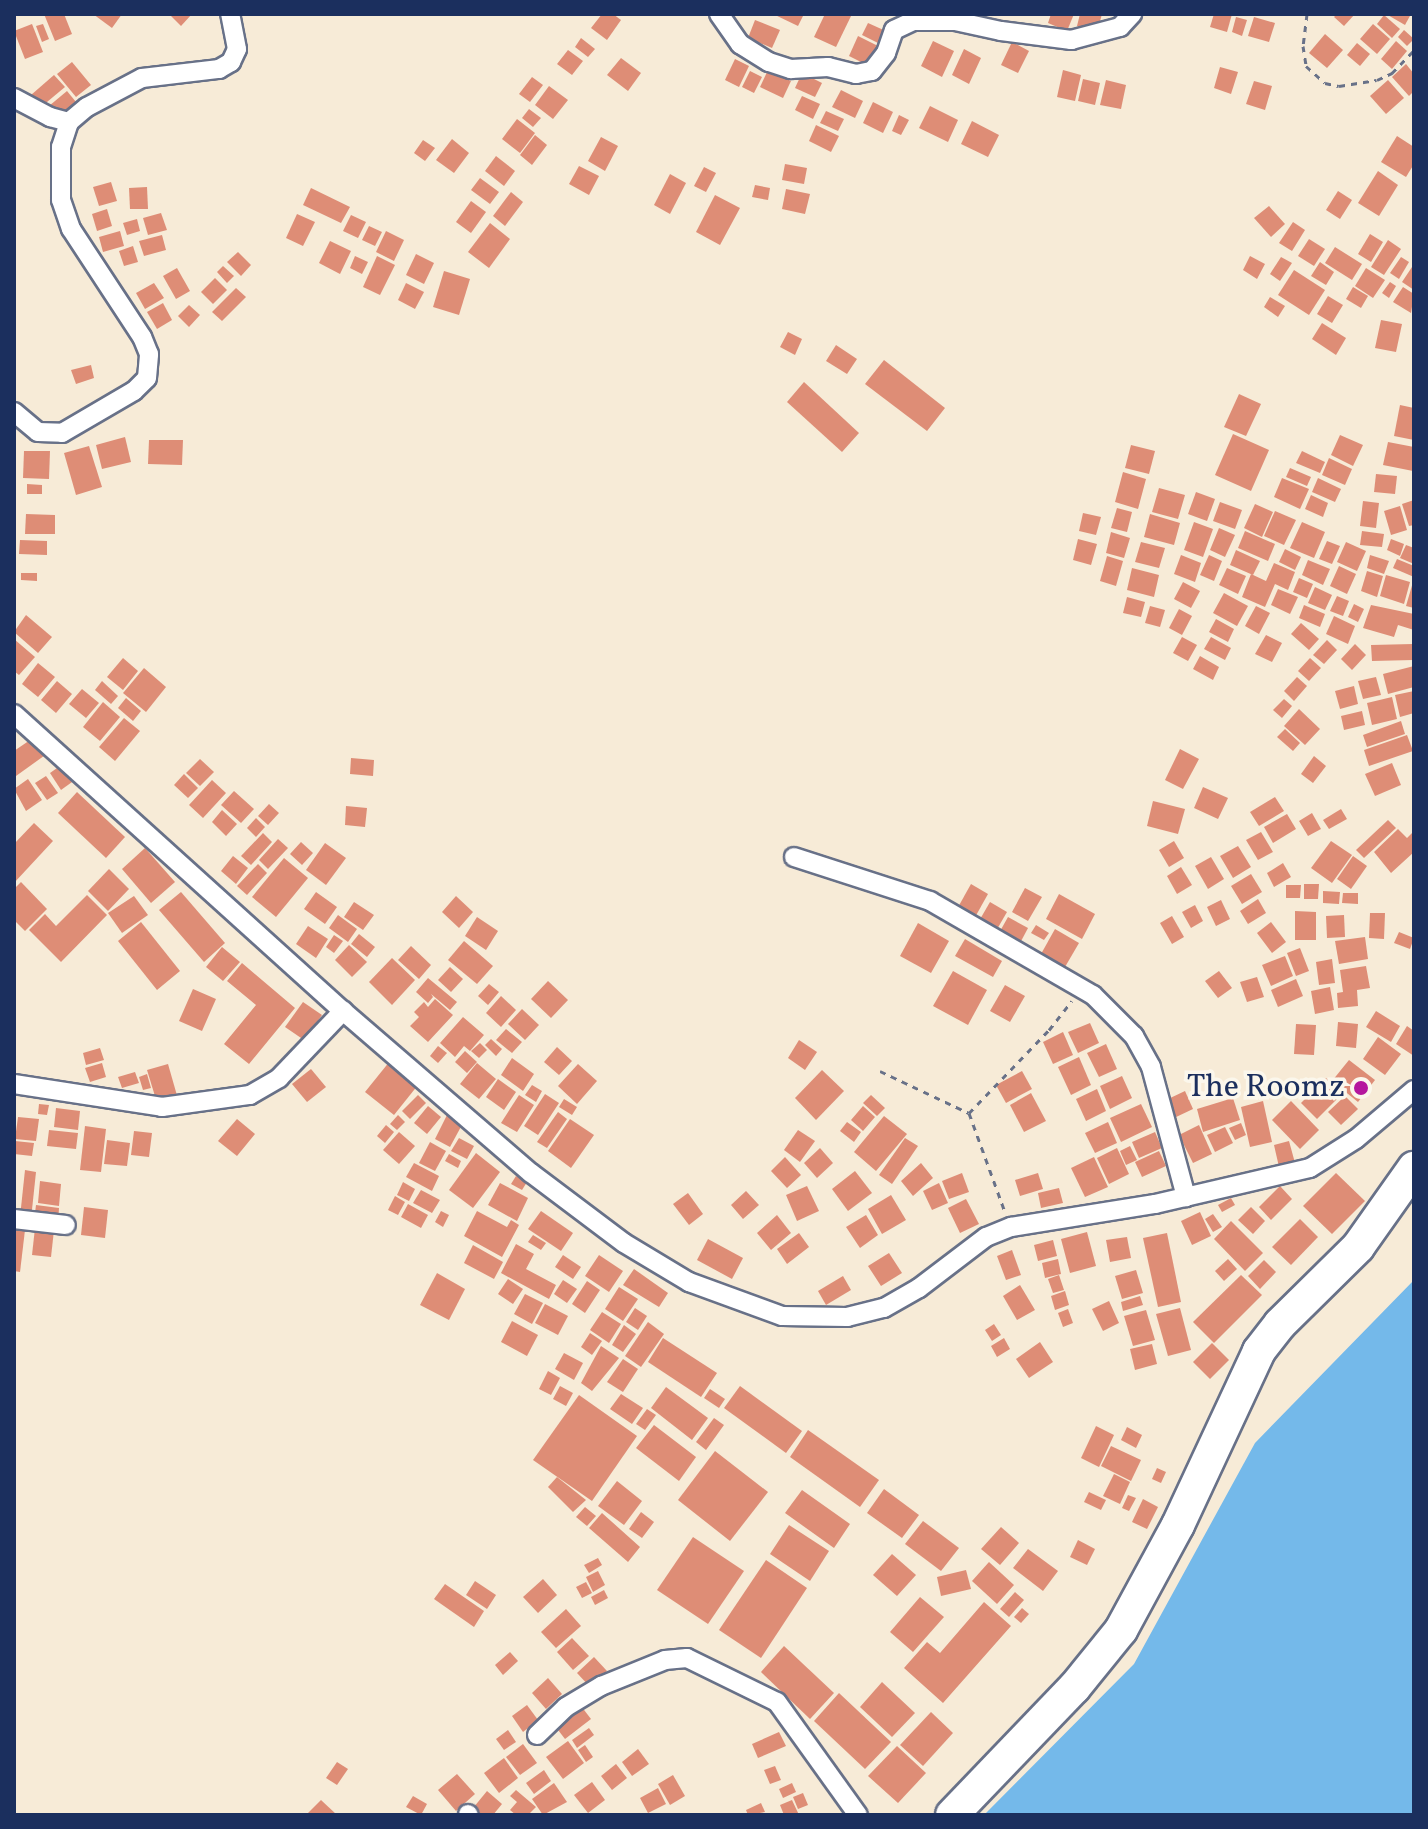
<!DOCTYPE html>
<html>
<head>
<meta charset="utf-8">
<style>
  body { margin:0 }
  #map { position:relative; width:1428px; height:1829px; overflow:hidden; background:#f7ebd7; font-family:Vollkorn,serif }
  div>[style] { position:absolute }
  .water>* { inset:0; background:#74b9ea }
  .building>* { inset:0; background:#de8d76 }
  .path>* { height:3px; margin-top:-1.5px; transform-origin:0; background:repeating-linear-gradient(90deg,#687188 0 6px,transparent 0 12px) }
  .roads { filter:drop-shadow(2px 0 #687188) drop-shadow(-2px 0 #687188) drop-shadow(0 2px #687188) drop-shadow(0 -2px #687188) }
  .street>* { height:18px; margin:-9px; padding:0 9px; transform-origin:9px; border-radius:9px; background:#fff }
  .highway>* { height:32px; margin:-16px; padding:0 16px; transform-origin:16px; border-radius:16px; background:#fff }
  .dots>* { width:22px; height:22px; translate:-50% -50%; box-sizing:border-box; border:4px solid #fbf7ec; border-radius:50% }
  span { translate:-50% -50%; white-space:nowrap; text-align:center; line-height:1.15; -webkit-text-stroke:7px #fbf7ec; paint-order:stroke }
  .poi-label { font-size:32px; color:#1b2f5e }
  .right { translate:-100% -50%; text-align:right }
  .frame { position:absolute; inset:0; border:16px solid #1b2f5e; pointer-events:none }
</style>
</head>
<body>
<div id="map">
  <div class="water">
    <i style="clip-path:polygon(1414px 1280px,1414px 1815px,984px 1815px,1134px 1664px,1255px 1443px)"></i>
  </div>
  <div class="building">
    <i style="clip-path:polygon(44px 14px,64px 14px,72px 34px,55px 41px)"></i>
    <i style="clip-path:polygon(93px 14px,122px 14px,112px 28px)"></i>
    <i style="clip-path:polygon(169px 14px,192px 14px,181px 26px)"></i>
    <i style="clip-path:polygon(602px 14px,613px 14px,621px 20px,607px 40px,591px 28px)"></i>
    <i style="clip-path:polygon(773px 14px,804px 14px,798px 26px)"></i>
    <i style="clip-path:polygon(825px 14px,852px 14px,836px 47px,814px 37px)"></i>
    <i style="clip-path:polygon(1051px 14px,1074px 14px,1067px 31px,1048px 23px)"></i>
    <i style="clip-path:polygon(1080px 14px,1102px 14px,1097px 32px,1077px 26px)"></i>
    <i style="clip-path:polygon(1214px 14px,1232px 14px,1227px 32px,1210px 27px)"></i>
    <i style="clip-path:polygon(1337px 14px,1355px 14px,1344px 26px,1334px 17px)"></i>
    <i style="clip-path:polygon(1386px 14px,1411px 14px,1405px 25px)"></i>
    <i style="clip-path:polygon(1384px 15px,1400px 29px,1392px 38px,1377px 24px)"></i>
    <i style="clip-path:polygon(1236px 17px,1247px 20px,1242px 36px,1232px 32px)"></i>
    <i style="clip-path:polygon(1254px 17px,1275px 23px,1269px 42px,1248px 36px)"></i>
    <i style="clip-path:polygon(755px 20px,780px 30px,772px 48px,748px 38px)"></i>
    <i style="clip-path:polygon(868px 23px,888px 32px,882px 45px,862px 35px)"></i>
    <i style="clip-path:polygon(32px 24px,43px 52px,25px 59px,14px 31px)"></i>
    <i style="clip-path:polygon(43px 24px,49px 39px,42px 42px,36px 26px)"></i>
    <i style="clip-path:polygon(1373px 24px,1390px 39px,1377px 54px,1360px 39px)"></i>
    <i style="clip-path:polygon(1404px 30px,1414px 39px,1407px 46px,1398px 37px)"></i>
    <i style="clip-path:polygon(1325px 34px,1343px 50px,1327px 68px,1309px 53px)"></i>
    <i style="clip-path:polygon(858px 36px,878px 46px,869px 66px,849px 56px)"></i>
    <i style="clip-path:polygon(581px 38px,595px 49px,588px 57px,575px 47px)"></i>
    <i style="clip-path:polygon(933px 41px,954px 51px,942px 77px,921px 66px)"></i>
    <i style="clip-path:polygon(1396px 41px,1407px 51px,1392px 69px,1381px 59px)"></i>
    <i style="clip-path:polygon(1012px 42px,1029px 51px,1018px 73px,1001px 65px)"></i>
    <i style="clip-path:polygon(1357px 43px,1370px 54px,1360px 66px,1347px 55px)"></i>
    <i style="clip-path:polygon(964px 49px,981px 58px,969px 84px,952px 75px)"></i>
    <i style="clip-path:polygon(568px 50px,583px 61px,572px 75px,557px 64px)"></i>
    <i style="clip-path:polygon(621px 58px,641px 73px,628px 91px,607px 75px)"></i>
    <i style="clip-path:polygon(735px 59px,749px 66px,739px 87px,725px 80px)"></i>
    <i style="clip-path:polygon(72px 62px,91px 85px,76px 97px,57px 74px)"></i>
    <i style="clip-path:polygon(1406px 64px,1414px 74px,1414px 91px,1409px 96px,1392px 77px)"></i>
    <i style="clip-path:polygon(1220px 67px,1238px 72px,1231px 94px,1214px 88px)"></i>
    <i style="clip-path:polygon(768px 70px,791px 81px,783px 98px,760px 87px)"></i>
    <i style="clip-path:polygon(1063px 70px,1081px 75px,1075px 101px,1057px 97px)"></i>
    <i style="clip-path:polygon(750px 71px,762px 77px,754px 93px,742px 87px)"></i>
    <i style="clip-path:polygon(802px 73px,822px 83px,815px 97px,795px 88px)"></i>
    <i style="clip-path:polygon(54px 75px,65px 87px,41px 107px,31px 95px)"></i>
    <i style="clip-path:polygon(532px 77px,543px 85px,530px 102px,519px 94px)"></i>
    <i style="clip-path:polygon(1083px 79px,1100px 83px,1095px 105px,1078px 101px)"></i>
    <i style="clip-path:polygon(1106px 80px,1126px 85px,1121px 109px,1100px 105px)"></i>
    <i style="clip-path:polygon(1388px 80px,1404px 98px,1386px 114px,1370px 96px)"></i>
    <i style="clip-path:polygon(1254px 81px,1272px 86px,1265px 110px,1246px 104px)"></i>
    <i style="clip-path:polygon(549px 86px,568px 100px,553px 119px,535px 105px)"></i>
    <i style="clip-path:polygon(841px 90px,863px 101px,855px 118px,832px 107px)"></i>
    <i style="clip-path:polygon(67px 91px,76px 102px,58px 117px,49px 106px)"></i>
    <i style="clip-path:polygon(802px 96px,820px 104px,813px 119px,795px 110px)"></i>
    <i style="clip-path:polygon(873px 102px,893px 112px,883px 133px,863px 123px)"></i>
    <i style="clip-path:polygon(930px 106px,958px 120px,948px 142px,919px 128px)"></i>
    <i style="clip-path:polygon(529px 109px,541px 118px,533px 127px,522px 118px)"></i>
    <i style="clip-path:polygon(826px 111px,844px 119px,838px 131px,820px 123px)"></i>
    <i style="clip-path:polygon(899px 115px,909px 120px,901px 135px,892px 131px)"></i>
    <i style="clip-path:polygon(517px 119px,535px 133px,520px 153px,502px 139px)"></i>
    <i style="clip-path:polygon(972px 121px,999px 135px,988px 157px,961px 144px)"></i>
    <i style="clip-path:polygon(816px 125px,839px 136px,831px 152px,809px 141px)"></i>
    <i style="clip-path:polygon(535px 135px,547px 145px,532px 165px,520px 155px)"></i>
    <i style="clip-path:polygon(1397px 136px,1414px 147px,1414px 164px,1406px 177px,1381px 162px)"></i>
    <i style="clip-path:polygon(601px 137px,618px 146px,605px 171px,588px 161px)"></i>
    <i style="clip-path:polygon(452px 139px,469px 153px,454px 173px,436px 160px)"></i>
    <i style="clip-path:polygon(423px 140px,435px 148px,425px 161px,414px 153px)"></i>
    <i style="clip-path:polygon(496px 156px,515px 171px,504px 186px,485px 171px)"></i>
    <i style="clip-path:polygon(785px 164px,807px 168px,804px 184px,782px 180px)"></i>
    <i style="clip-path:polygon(579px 166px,599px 176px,589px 195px,569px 184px)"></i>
    <i style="clip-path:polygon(704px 167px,716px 173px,706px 192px,694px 186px)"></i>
    <i style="clip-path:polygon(1378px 171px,1398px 185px,1379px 216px,1358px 203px)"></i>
    <i style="clip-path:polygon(670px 174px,686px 183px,670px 214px,654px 205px)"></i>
    <i style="clip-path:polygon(480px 178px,499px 192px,490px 204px,471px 190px)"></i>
    <i style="clip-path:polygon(111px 182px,117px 201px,99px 206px,93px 187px)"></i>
    <i style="clip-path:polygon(755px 185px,770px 188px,768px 200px,752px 197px)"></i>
    <i style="clip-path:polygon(147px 187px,148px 209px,130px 209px,129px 188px)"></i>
    <i style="clip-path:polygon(311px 188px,350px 207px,341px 223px,303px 205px)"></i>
    <i style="clip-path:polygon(786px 189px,810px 194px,805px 214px,782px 209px)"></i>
    <i style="clip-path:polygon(1338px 191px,1352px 200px,1340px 219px,1326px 210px)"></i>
    <i style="clip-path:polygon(511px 192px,523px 202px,505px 226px,493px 216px)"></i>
    <i style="clip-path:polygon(715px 195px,740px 208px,720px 245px,696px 232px)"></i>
    <i style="clip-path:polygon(471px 201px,486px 212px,471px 233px,456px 222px)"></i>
    <i style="clip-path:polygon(1269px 206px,1285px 224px,1271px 237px,1254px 218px)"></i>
    <i style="clip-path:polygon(107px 209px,112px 226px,97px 231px,92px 214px)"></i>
    <i style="clip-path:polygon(161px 213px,167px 230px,148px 235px,143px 218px)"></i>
    <i style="clip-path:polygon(297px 214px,315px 222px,303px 246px,286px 238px)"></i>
    <i style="clip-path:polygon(351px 215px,366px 222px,358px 238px,343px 231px)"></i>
    <i style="clip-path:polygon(137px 219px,140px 231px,127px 235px,123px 223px)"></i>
    <i style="clip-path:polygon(1293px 222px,1305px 230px,1292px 251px,1279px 243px)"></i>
    <i style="clip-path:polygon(490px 223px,510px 239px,489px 268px,468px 252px)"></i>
    <i style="clip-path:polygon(369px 226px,382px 232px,375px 246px,362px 240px)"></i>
    <i style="clip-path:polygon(120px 231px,124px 246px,103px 252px,99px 237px)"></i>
    <i style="clip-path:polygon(386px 231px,404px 240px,394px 261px,376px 252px)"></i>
    <i style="clip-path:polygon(1370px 234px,1383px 242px,1371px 262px,1358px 254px)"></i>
    <i style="clip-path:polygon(162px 235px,166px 250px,144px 256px,139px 241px)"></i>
    <i style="clip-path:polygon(1309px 239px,1325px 249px,1314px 266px,1298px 256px)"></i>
    <i style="clip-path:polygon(1388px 240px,1401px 249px,1384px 275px,1371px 267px)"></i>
    <i style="clip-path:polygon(330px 241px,351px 251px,340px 274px,319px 263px)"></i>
    <i style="clip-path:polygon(133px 246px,138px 262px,124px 266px,119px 251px)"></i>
    <i style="clip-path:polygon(1335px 247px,1362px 264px,1352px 280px,1325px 263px)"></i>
    <i style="clip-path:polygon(238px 252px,251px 265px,241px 276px,227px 262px)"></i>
    <i style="clip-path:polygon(416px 254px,434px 263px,424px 284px,406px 275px)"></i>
    <i style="clip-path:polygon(355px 256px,368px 262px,362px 274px,350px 268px)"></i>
    <i style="clip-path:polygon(377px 256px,395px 265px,380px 295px,363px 287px)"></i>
    <i style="clip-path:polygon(1250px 256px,1265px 264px,1257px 279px,1243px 270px)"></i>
    <i style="clip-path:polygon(1281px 257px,1292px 263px,1280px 281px,1270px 274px)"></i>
    <i style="clip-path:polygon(1401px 257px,1409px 262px,1399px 279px,1390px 273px)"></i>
    <i style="clip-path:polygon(1320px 262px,1334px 272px,1326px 285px,1311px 276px)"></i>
    <i style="clip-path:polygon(1414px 264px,1414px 290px,1402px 282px)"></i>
    <i style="clip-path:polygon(223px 266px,234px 276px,227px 283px,217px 272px)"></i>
    <i style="clip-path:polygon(177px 268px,190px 291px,176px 299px,163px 276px)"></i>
    <i style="clip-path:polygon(1366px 268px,1385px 280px,1373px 298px,1355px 286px)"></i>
    <i style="clip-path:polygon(1294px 270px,1325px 290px,1309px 315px,1278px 295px)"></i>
    <i style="clip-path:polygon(444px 271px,470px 279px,459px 315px,433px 307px)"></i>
    <i style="clip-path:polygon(215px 278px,227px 290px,213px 304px,201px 292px)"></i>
    <i style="clip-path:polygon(1390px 282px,1396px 286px,1389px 298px,1382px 293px)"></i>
    <i style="clip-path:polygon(154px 283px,164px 298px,145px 309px,136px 293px)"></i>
    <i style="clip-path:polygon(406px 283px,424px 292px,415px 309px,398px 300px)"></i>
    <i style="clip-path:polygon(1353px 287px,1368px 296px,1361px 308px,1346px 299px)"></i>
    <i style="clip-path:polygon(1403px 287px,1414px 294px,1411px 313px,1393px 302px)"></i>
    <i style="clip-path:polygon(236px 288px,246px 297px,222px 321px,212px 312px)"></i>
    <i style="clip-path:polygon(1328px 296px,1343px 305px,1332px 323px,1317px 314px)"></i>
    <i style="clip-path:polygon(1270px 297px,1285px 306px,1278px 317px,1264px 307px)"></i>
    <i style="clip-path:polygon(163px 303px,172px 320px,157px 329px,147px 312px)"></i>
    <i style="clip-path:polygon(189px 305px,200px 315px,189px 327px,178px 316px)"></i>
    <i style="clip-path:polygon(1381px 320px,1402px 324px,1396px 352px,1375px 348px)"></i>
    <i style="clip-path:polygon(1322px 323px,1346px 338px,1336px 355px,1312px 339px)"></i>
    <i style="clip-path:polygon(788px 332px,802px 339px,795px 355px,780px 347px)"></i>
    <i style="clip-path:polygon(836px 345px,857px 359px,847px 374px,826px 361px)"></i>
    <i style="clip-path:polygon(884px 360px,945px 408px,927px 431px,865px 384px)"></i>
    <i style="clip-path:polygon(91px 365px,94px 378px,76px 384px,71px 370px)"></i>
    <i style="clip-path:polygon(804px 382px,859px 433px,842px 452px,787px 402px)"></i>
    <i style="clip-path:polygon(1239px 394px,1261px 404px,1246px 436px,1224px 427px)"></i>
    <i style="clip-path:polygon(1400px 405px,1414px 408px,1414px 440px,1394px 436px)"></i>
    <i style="clip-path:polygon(1233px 434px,1269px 450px,1251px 491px,1215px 475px)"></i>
    <i style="clip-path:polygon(1340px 435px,1363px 445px,1353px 466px,1331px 455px)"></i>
    <i style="clip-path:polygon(125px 437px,131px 462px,102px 469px,96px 445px)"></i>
    <i style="clip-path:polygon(149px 440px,183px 440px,182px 465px,148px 464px)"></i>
    <i style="clip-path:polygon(1388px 442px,1414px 447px,1413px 471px,1383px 465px)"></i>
    <i style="clip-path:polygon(1131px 445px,1155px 451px,1149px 474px,1125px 468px)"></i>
    <i style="clip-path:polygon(89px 446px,102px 487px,76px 495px,64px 453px)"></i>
    <i style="clip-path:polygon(24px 451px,50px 451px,49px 479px,23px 478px)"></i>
    <i style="clip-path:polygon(1302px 451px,1325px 462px,1320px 473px,1296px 463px)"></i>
    <i style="clip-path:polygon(1329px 458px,1352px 469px,1345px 485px,1322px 475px)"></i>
    <i style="clip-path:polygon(1290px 468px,1311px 477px,1307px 486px,1286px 477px)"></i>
    <i style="clip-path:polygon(1123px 472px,1146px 479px,1138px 509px,1115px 502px)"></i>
    <i style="clip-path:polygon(1376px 474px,1397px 476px,1395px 494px,1374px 492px)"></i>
    <i style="clip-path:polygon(1282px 478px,1309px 489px,1300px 509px,1274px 497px)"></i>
    <i style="clip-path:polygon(1318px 478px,1341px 489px,1335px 502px,1312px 492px)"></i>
    <i style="clip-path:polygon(27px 484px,42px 485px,42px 494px,27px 494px)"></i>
    <i style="clip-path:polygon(1159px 488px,1185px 495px,1178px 519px,1152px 512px)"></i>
    <i style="clip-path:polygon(1196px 492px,1215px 499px,1207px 521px,1188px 514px)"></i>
    <i style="clip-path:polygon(1311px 495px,1328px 503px,1323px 517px,1305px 509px)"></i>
    <i style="clip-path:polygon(1414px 500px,1414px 525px,1409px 526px,1402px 504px)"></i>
    <i style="clip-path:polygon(1363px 501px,1379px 503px,1376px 528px,1360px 526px)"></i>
    <i style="clip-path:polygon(1220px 502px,1242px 510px,1235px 529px,1213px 521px)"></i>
    <i style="clip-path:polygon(1255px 504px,1273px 512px,1262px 537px,1244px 528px)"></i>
    <i style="clip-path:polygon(1400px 506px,1407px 530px,1391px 535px,1384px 511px)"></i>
    <i style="clip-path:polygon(1117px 508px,1132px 512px,1127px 532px,1111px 528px)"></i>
    <i style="clip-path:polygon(1275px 511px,1296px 520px,1284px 545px,1264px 536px)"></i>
    <i style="clip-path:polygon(1083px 513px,1101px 517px,1096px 535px,1079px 531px)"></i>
    <i style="clip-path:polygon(26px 514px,55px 515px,55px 534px,25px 534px)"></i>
    <i style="clip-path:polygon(1150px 514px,1180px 523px,1174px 545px,1144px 537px)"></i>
    <i style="clip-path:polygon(1194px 522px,1213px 529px,1203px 557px,1184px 550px)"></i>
    <i style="clip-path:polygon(1302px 522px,1325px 532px,1314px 558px,1290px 548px)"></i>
    <i style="clip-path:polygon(1219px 528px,1235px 535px,1225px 557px,1210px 550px)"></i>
    <i style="clip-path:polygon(1245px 531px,1275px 544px,1268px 561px,1238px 548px)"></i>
    <i style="clip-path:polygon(1362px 531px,1384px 534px,1382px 547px,1360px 545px)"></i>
    <i style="clip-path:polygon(1111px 532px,1130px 538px,1124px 558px,1106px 553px)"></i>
    <i style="clip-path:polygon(1078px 539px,1097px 544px,1091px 565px,1073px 560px)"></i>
    <i style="clip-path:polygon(1391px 539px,1404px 544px,1400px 556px,1387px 550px)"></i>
    <i style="clip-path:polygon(20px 540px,47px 541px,47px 555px,19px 554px)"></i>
    <i style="clip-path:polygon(1327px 541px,1340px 546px,1332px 564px,1319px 559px)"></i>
    <i style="clip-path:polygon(1141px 542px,1165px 548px,1159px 568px,1135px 562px)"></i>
    <i style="clip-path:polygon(1346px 542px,1366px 551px,1357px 571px,1337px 562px)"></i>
    <i style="clip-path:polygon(1406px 545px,1414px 548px,1414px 564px,1400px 558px)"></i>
    <i style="clip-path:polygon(1285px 549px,1301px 557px,1295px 570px,1279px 562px)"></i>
    <i style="clip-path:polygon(1236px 550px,1260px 561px,1253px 575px,1230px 565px)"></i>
    <i style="clip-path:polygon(1181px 555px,1201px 563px,1195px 582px,1174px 574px)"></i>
    <i style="clip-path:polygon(1209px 555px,1222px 561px,1214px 581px,1200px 575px)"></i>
    <i style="clip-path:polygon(1370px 555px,1389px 561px,1384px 574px,1367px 568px)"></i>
    <i style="clip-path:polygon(1107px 556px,1123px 561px,1116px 586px,1100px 581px)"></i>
    <i style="clip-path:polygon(1397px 559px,1414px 566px,1414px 577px,1393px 568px)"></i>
    <i style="clip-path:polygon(1308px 560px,1330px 569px,1323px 585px,1302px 575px)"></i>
    <i style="clip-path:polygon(1274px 563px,1295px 572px,1288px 590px,1275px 584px,1265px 607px,1242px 597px,1251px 574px,1266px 581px)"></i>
    <i style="clip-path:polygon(1339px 566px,1356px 574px,1347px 594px,1330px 586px)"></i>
    <i style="clip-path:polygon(1132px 568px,1159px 575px,1154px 597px,1127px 590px)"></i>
    <i style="clip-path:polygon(1227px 568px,1246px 576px,1238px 594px,1219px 585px)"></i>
    <i style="clip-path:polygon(1367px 571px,1383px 576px,1377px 597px,1361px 591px)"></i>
    <i style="clip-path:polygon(21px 573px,37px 573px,37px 581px,21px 580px)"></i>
    <i style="clip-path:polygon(1386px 575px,1410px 582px,1404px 604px,1380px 596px)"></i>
    <i style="clip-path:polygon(1299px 578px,1313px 584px,1307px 598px,1293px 592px)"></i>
    <i style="clip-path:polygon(1183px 582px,1200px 591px,1191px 608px,1174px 599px)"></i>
    <i style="clip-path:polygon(1413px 582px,1414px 582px,1414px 608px,1406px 606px)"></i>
    <i style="clip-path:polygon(1315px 587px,1332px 595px,1325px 610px,1308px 603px)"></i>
    <i style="clip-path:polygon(1278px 589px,1298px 597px,1290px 614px,1271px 605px)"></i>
    <i style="clip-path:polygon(1224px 593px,1248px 606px,1237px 626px,1213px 613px)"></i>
    <i style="clip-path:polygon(1337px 596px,1349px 601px,1343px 616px,1330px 611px)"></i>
    <i style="clip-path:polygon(1127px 597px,1145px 602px,1141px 617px,1123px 613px)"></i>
    <i style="clip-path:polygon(1354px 604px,1364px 609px,1358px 622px,1348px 617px)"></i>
    <i style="clip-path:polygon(1304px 605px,1325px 614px,1320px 627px,1299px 618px)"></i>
    <i style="clip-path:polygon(1371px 605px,1414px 614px,1414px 630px,1398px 625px,1394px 637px,1363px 628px)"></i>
    <i style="clip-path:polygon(1150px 606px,1165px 610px,1160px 627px,1145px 623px)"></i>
    <i style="clip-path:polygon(1256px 606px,1270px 613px,1259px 634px,1245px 626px)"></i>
    <i style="clip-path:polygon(1179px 609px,1192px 616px,1182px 635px,1169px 628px)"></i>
    <i style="clip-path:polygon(26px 615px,52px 637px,38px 653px,14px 632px)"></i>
    <i style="clip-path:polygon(1334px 616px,1355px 626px,1348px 644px,1326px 634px)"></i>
    <i style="clip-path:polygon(1216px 619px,1234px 629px,1228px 642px,1209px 632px)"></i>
    <i style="clip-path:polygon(1301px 623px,1319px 639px,1309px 650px,1291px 634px)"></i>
    <i style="clip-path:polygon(1266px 635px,1282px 643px,1272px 662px,1255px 654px)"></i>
    <i style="clip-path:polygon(1182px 637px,1197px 645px,1188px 661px,1173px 653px)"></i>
    <i style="clip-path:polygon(1211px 637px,1231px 648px,1225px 660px,1204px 649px)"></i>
    <i style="clip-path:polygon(14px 639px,35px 657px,19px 675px,14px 671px)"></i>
    <i style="clip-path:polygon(1327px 640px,1337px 650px,1324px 664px,1313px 655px)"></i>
    <i style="clip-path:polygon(1355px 644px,1366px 655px,1352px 670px,1341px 659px)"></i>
    <i style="clip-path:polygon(1413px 644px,1413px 660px,1372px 661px,1371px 645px)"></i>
    <i style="clip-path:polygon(1200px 656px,1219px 667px,1213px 680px,1193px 669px)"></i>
    <i style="clip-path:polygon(123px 658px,138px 671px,123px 690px,107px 677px)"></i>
    <i style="clip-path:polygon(1310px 658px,1321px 668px,1309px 681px,1298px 671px)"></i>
    <i style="clip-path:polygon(38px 663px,55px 677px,38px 697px,22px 684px)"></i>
    <i style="clip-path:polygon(1414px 666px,1414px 687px,1388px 694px,1383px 674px)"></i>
    <i style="clip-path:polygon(144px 668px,166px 687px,146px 712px,123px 693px)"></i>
    <i style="clip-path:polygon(1297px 677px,1307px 686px,1294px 701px,1284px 691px)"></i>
    <i style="clip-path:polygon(1376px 677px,1381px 695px,1363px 699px,1358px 681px)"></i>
    <i style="clip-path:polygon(57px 681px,72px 694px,56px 713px,41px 700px)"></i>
    <i style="clip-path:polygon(102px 681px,118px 696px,111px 704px,95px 690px)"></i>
    <i style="clip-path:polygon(1354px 686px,1358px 704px,1340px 709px,1335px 691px)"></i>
    <i style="clip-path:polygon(82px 689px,99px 703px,86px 718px,69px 704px)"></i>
    <i style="clip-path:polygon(1414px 691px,1414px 713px,1400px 717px,1395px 695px)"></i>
    <i style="clip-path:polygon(1392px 697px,1397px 719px,1372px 725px,1367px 703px)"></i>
    <i style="clip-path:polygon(126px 698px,141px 711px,133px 721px,118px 708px)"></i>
    <i style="clip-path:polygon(1284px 699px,1292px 706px,1282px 718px,1273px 710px)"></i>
    <i style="clip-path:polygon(103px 702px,120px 717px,100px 741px,83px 727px)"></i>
    <i style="clip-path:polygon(1299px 709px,1320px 729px,1305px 745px,1284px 726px)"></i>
    <i style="clip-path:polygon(1362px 711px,1365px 725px,1344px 730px,1341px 716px)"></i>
    <i style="clip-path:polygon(124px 718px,140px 731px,115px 761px,99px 747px)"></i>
    <i style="clip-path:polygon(1401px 721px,1405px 734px,1367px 747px,1363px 735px)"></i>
    <i style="clip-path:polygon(1285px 729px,1300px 743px,1293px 751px,1277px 737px)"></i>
    <i style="clip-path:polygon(1407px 735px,1413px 751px,1369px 766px,1364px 750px)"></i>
    <i style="clip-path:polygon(36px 736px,48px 753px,16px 776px,14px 751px)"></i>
    <i style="clip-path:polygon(1180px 749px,1199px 759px,1183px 789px,1165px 780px)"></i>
    <i style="clip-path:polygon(1314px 756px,1326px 766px,1313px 783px,1301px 774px)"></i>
    <i style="clip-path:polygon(351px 758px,374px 760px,373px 776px,350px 774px)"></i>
    <i style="clip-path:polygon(200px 759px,214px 772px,200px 786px,186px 773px)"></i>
    <i style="clip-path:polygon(67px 761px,79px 777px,61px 790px,50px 773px)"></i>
    <i style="clip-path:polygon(1392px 763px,1401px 785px,1375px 796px,1365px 774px)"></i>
    <i style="clip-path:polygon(184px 774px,198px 788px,188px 798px,174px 785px)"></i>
    <i style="clip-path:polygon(46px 776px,58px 793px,47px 800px,35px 783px)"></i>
    <i style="clip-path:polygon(28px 779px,42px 800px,26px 811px,14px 789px)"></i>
    <i style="clip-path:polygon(212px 780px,226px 793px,203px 818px,189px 805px)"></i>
    <i style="clip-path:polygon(1203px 787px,1228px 798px,1218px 819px,1194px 808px)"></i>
    <i style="clip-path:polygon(234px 791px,254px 809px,241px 823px,221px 805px)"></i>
    <i style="clip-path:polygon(77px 792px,125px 837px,106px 858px,58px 813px)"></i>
    <i style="clip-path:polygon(1275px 797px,1284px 811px,1259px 826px,1250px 812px)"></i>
    <i style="clip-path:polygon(1153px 801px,1185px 809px,1178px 834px,1147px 826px)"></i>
    <i style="clip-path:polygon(269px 804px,279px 813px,268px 825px,258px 816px)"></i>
    <i style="clip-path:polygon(346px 806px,367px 808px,365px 827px,345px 825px)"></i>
    <i style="clip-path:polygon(1341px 809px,1347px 819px,1329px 829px,1323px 820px)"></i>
    <i style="clip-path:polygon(222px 810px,237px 824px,226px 836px,212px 822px)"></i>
    <i style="clip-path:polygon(1312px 813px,1321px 829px,1308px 836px,1299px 821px)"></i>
    <i style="clip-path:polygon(1287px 814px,1296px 829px,1273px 843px,1264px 827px)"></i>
    <i style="clip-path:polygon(256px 818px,265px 827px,256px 837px,247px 828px)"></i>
    <i style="clip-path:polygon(1388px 820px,1396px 828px,1364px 858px,1356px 850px)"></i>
    <i style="clip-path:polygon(34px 823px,53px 841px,14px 883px,14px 844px)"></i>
    <i style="clip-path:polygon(1398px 829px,1407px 838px,1414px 831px,1414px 852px,1391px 873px,1374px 852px)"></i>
    <i style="clip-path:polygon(1261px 832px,1273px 852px,1258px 860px,1246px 840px)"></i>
    <i style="clip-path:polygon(263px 833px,272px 842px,251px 865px,241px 856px)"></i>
    <i style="clip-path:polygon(278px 839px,288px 848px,268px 869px,259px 860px)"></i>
    <i style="clip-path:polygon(1174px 841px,1184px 858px,1169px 867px,1159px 850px)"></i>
    <i style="clip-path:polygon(1331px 841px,1352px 855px,1332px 883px,1311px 868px)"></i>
    <i style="clip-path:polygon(301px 842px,313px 853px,302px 865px,290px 854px)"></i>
    <i style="clip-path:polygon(325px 843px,346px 858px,326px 885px,306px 870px)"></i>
    <i style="clip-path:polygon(1238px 846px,1251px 867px,1233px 878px,1220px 856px)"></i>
    <i style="clip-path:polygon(145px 848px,175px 882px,151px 903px,122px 869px)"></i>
    <i style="clip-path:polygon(233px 856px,248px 868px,236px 884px,221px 871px)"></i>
    <i style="clip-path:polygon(1353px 856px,1367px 866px,1351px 889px,1337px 879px)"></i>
    <i style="clip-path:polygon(1211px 857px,1224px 879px,1208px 889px,1195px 866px)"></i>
    <i style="clip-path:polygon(284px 858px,308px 878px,276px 917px,252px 897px)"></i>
    <i style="clip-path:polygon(1283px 863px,1291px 877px,1274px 887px,1267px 873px)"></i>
    <i style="clip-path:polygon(258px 864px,267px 873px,247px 895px,237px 886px)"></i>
    <i style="clip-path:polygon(1181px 867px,1192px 885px,1177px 894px,1167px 876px)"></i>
    <i style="clip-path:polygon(109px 869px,129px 889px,108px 911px,88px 891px)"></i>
    <i style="clip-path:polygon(1251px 874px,1262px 892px,1242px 904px,1231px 886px)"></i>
    <i style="clip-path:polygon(21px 882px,47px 909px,25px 931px,14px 920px,14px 889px)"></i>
    <i style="clip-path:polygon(971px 884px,988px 894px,974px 919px,957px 909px)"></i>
    <i style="clip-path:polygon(1304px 884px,1319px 884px,1318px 899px,1304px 899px)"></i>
    <i style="clip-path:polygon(1286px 885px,1301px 885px,1300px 898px,1286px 898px)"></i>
    <i style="clip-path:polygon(1025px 888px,1042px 897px,1028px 921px,1012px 912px)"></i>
    <i style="clip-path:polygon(1323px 891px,1340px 892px,1339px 904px,1323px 903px)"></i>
    <i style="clip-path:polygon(181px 892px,225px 943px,204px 962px,159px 910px)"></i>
    <i style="clip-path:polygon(316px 892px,337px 907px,325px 924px,304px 909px)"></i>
    <i style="clip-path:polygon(1343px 893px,1358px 893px,1358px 904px,1342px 903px)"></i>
    <i style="clip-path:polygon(1059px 894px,1095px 914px,1082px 939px,1046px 919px)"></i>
    <i style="clip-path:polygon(87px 895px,107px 915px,61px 962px,29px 930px,45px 914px,56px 926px)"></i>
    <i style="clip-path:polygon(134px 896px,148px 915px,122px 933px,108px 913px)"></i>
    <i style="clip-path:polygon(456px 896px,473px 912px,459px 928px,442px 912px)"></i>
    <i style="clip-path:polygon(1258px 899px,1266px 913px,1248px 924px,1240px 911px)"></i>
    <i style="clip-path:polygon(1221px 900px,1230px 919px,1216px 926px,1207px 907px)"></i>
    <i style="clip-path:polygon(354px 902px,374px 915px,363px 930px,344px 917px)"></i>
    <i style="clip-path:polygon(990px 902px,1007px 912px,996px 931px,979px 921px)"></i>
    <i style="clip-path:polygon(1195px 905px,1203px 921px,1191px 928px,1182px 912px)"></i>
    <i style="clip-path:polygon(1295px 911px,1316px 912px,1316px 940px,1295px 940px)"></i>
    <i style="clip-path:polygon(1370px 913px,1385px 913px,1384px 939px,1369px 938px)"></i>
    <i style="clip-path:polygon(338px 915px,357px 929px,348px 942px,329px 928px)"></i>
    <i style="clip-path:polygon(1344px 915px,1345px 937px,1327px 938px,1326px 916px)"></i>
    <i style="clip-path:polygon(1172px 916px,1184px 937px,1172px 944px,1160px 923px)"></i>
    <i style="clip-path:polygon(477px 917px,498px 931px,486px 950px,465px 936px)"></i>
    <i style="clip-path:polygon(1008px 917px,1028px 928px,1019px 945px,999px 933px)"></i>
    <i style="clip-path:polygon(141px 922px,180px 971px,157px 990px,118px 941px)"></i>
    <i style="clip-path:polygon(1271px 922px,1286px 942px,1272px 953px,1257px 933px)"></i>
    <i style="clip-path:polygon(918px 923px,949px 941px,931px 973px,900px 956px)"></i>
    <i style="clip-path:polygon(1036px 925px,1049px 933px,1044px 940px,1031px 933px)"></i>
    <i style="clip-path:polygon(308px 926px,328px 939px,316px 958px,296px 944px)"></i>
    <i style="clip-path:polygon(1055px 929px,1079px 943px,1065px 967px,1041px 954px)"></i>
    <i style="clip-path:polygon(1399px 932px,1414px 938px,1410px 949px,1394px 943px)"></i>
    <i style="clip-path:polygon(359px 934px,375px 947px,367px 957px,351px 944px)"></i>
    <i style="clip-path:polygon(334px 935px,343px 941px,334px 953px,326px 947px)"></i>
    <i style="clip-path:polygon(1365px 937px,1368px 959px,1339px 964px,1335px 941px)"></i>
    <i style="clip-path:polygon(965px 939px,1002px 961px,993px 977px,955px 956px)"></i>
    <i style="clip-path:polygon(464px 941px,493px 966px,477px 984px,448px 960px)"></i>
    <i style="clip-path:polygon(349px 945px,367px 962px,352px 977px,335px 960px)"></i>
    <i style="clip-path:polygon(411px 946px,431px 965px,419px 979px,398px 960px)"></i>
    <i style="clip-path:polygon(222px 947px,240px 962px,223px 981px,206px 967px)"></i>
    <i style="clip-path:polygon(1300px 948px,1309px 971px,1296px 976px,1287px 953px)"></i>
    <i style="clip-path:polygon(1285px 956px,1293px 976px,1271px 986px,1262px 965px)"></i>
    <i style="clip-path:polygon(392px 958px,415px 980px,392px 1005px,369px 982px)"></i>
    <i style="clip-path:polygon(1332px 959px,1335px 983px,1319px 985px,1316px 962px)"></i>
    <i style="clip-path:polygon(242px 963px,295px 1008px,249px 1064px,224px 1044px,256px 1005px,227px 981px)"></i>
    <i style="clip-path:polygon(1366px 966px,1370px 988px,1357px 990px,1358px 1006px,1338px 1008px,1337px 993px,1343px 992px,1340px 970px)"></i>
    <i style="clip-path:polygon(450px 967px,463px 979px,451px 992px,438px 980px)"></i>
    <i style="clip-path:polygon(953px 971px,987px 990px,968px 1025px,933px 1006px)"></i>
    <i style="clip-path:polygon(1219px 971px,1232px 988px,1218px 998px,1205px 981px)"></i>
    <i style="clip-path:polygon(1257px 977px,1264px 997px,1247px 1002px,1240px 982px)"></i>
    <i style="clip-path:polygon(428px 978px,457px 1002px,450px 1010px,431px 994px,433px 997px,428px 1003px,416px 992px)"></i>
    <i style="clip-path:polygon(1296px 979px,1303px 996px,1278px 1007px,1271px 990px)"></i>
    <i style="clip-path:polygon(548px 981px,568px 1000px,551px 1018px,531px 999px)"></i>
    <i style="clip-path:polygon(489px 984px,499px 992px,488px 1005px,478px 996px)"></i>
    <i style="clip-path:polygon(1005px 985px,1025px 996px,1010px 1022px,990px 1011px)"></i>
    <i style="clip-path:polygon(1330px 987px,1334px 1010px,1315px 1014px,1311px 991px)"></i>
    <i style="clip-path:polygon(193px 989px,216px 999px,202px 1031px,179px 1021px)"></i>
    <i style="clip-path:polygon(501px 996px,516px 1010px,501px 1027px,486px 1013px)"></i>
    <i style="clip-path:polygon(435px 999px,453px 1015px,428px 1042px,410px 1026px,419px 1017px,414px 1012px,424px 1002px,428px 1007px)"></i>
    <i style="clip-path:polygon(303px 1002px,322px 1015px,304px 1040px,285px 1027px)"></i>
    <i style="clip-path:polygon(522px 1009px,539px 1025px,525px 1040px,508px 1024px)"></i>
    <i style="clip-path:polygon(1376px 1011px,1400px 1026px,1391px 1042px,1366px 1027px)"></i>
    <i style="clip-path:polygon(463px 1017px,484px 1035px,470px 1051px,464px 1046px,455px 1057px,440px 1043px)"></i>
    <i style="clip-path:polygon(1338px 1022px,1358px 1024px,1356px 1048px,1336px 1046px)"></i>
    <i style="clip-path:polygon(1090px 1023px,1099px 1043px,1078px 1053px,1068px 1032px)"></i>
    <i style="clip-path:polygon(1296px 1024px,1316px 1025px,1314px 1055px,1294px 1054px)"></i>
    <i style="clip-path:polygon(1407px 1026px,1414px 1031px,1414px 1056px,1396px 1044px)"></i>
    <i style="clip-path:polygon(506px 1029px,522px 1042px,512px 1053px,496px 1040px)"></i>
    <i style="clip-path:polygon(1063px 1032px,1073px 1055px,1053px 1064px,1043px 1042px)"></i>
    <i style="clip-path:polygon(1378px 1037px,1401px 1054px,1385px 1075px,1363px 1059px)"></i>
    <i style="clip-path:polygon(491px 1039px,502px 1049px,496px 1056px,485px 1045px)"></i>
    <i style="clip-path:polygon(799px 1040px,817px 1052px,805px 1070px,788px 1058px)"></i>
    <i style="clip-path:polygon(480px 1043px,487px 1050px,479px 1058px,471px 1051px)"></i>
    <i style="clip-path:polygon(1106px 1044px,1117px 1069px,1099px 1077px,1087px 1053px)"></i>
    <i style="clip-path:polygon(438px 1046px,447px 1053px,438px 1063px,430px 1056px)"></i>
    <i style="clip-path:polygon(557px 1047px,572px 1061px,559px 1075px,544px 1062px)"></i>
    <i style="clip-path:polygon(100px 1048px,104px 1060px,86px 1065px,83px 1053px)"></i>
    <i style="clip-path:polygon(465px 1051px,477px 1062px,467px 1073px,455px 1062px)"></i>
    <i style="clip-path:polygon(1079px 1057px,1091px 1085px,1071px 1095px,1058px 1067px)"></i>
    <i style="clip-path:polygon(512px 1058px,534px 1074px,523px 1091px,501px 1075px)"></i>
    <i style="clip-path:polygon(1349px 1060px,1375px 1080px,1358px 1102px,1332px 1081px)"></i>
    <i style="clip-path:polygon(390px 1061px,418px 1085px,394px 1115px,365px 1092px)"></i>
    <i style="clip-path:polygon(102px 1063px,106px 1077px,90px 1082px,85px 1068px)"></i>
    <i style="clip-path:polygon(477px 1063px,496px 1079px,479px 1099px,460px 1084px)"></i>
    <i style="clip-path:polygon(168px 1064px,178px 1099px,158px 1106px,147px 1070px)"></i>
    <i style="clip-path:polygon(578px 1064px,597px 1081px,577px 1104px,558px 1086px)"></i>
    <i style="clip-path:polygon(311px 1069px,326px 1087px,307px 1102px,292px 1084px)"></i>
    <i style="clip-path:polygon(822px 1070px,844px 1091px,816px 1120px,795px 1098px)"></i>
    <i style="clip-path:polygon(1022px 1071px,1032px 1089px,1006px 1103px,996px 1085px)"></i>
    <i style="clip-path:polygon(135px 1072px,139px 1083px,122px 1088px,118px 1077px)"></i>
    <i style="clip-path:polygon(147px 1074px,151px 1088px,143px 1090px,139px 1077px)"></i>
    <i style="clip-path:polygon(1122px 1076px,1132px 1098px,1110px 1109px,1100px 1086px)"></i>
    <i style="clip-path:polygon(1326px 1078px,1342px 1094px,1317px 1119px,1301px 1103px)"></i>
    <i style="clip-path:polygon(498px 1079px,516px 1092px,504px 1110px,486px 1097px)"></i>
    <i style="clip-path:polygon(532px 1085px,542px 1091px,536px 1102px,525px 1095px)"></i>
    <i style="clip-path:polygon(1097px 1089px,1106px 1111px,1086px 1121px,1076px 1099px)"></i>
    <i style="clip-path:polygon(1185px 1091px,1193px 1109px,1174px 1118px,1166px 1100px)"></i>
    <i style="clip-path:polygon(1031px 1093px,1046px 1121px,1024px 1132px,1010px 1105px)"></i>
    <i style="clip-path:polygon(545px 1094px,559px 1103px,538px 1135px,524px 1126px)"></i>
    <i style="clip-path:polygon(418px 1095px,426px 1103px,410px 1119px,402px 1111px)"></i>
    <i style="clip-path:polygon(519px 1095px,534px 1105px,517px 1132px,501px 1123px)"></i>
    <i style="clip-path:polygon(871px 1095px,885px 1108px,877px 1116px,863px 1103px)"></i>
    <i style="clip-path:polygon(1345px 1096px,1358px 1109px,1341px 1125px,1328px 1112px)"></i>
    <i style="clip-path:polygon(1233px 1098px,1240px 1120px,1203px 1132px,1197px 1109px)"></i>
    <i style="clip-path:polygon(564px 1099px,577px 1107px,572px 1115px,559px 1107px)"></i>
    <i style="clip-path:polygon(1263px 1101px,1272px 1142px,1250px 1147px,1241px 1107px)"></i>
    <i style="clip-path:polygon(1291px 1101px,1319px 1130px,1300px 1149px,1272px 1120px)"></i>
    <i style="clip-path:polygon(39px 1104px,49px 1105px,47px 1115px,38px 1114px)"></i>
    <i style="clip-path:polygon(1141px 1104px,1152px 1127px,1121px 1142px,1110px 1118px)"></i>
    <i style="clip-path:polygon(428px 1106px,441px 1117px,427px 1134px,414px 1123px)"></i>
    <i style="clip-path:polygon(863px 1106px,875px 1117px,863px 1131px,851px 1120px)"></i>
    <i style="clip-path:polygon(56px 1108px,80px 1111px,78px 1130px,54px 1127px)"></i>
    <i style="clip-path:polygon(558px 1112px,567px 1119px,547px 1148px,537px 1142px)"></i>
    <i style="clip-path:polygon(398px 1115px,405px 1122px,397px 1130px,390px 1124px)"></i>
    <i style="clip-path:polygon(447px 1115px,463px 1123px,450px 1147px,435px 1139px)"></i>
    <i style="clip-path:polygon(884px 1116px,907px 1134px,876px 1171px,854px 1152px)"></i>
    <i style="clip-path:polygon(18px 1117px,39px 1119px,36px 1141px,15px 1139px)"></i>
    <i style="clip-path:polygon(237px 1119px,255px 1134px,237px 1156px,218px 1141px)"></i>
    <i style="clip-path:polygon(570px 1119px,594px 1135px,571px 1168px,548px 1151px)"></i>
    <i style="clip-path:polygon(847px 1122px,861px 1132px,854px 1142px,840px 1131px)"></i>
    <i style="clip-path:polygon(1108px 1122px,1117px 1143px,1095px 1153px,1085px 1133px)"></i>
    <i style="clip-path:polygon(1241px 1123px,1246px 1135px,1235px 1140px,1229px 1128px)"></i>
    <i style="clip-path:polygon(386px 1125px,394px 1132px,385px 1143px,377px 1136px)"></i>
    <i style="clip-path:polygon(1199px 1125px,1212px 1154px,1193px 1163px,1179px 1135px)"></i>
    <i style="clip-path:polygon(85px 1126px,106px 1129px,101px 1172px,80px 1170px)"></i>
    <i style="clip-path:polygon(1225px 1127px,1233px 1143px,1215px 1152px,1207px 1135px)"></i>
    <i style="clip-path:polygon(49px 1130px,78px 1133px,76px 1149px,47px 1146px)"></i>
    <i style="clip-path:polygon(798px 1130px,815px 1141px,800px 1162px,784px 1150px)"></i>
    <i style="clip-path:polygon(134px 1131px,152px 1133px,149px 1157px,131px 1155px)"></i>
    <i style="clip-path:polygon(399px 1132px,415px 1146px,399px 1164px,383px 1150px)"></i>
    <i style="clip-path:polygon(1155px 1132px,1162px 1148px,1139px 1158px,1132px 1142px)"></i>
    <i style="clip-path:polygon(459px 1138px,474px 1146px,467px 1159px,451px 1151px)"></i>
    <i style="clip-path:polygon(905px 1138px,918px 1146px,892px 1184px,879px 1175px)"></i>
    <i style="clip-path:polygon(107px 1140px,130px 1143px,127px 1166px,104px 1164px)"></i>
    <i style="clip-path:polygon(15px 1141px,34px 1143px,32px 1156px,14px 1154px)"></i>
    <i style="clip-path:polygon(1289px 1141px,1295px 1163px,1279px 1167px,1274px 1145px)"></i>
    <i style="clip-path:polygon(430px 1142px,446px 1151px,435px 1171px,419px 1163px)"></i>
    <i style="clip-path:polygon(1130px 1146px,1137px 1160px,1126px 1165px,1120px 1151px)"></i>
    <i style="clip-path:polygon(820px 1148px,833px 1163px,817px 1178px,804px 1163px)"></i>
    <i style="clip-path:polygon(1117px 1148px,1129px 1174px,1109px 1184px,1097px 1158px)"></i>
    <i style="clip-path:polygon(1159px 1151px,1166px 1166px,1142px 1177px,1135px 1162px)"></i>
    <i style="clip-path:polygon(476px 1153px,500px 1172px,473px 1208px,449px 1190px)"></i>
    <i style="clip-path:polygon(449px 1154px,461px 1161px,458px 1168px,445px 1161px)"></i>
    <i style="clip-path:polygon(785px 1157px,801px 1175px,787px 1188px,771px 1171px)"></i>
    <i style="clip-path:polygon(1094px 1157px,1108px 1187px,1085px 1197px,1071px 1168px)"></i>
    <i style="clip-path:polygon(414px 1163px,439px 1176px,432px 1191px,406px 1177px)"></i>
    <i style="clip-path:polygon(921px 1163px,933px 1178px,913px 1196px,901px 1181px)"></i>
    <i style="clip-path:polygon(25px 1170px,36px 1172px,31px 1219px,20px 1217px)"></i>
    <i style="clip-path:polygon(855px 1171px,872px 1193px,848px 1211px,832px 1189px)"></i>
    <i style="clip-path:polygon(962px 1173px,969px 1192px,949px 1199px,942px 1181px)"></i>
    <i style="clip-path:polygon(1038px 1173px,1043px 1189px,1020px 1196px,1015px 1180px)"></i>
    <i style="clip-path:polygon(1336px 1173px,1365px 1201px,1332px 1234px,1303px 1206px)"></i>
    <i style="clip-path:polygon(516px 1176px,527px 1182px,522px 1190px,511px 1184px)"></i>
    <i style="clip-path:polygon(40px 1181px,61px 1184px,59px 1206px,38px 1203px)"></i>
    <i style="clip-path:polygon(403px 1182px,415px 1189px,409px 1201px,397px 1195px)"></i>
    <i style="clip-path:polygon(500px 1183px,528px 1198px,517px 1221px,488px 1205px)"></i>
    <i style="clip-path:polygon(939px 1183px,948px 1203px,932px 1210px,923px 1191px)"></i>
    <i style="clip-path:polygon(807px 1186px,819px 1211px,797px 1221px,786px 1195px)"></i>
    <i style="clip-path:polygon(1280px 1186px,1292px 1199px,1271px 1220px,1259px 1207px)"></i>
    <i style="clip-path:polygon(1059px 1188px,1063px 1203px,1041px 1208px,1038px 1193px)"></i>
    <i style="clip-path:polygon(421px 1190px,440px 1200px,432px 1213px,413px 1203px)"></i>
    <i style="clip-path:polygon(746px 1191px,759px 1205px,743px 1219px,731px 1205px)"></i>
    <i style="clip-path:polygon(688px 1193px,703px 1214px,689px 1225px,673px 1204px)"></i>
    <i style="clip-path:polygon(891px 1195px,906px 1220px,882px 1234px,868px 1209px)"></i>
    <i style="clip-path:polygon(395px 1196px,405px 1202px,398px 1215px,388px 1210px)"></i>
    <i style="clip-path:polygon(1231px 1198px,1235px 1205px,1222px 1212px,1218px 1205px)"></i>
    <i style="clip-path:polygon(966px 1199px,979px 1224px,960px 1233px,948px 1208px)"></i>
    <i style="clip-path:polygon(408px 1204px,428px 1215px,421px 1228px,401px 1217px)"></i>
    <i style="clip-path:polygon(36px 1205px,59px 1208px,58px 1223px,34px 1221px)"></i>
    <i style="clip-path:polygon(84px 1207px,108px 1210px,105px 1238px,81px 1235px)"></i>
    <i style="clip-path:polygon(1251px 1207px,1265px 1221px,1253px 1234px,1238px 1220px)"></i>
    <i style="clip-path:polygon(441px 1211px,449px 1215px,443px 1227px,435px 1222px)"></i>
    <i style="clip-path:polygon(477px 1211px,507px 1227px,511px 1220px,519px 1225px,502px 1257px,464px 1236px)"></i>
    <i style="clip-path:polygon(541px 1211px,573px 1233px,561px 1251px,528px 1229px)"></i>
    <i style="clip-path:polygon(1200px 1212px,1211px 1236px,1192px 1245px,1181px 1221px)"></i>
    <i style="clip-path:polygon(1213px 1214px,1222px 1227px,1213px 1232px,1205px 1219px)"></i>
    <i style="clip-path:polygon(777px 1215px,791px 1233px,771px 1250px,757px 1233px)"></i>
    <i style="clip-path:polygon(866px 1215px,878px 1235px,860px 1248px,846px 1227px)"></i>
    <i style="clip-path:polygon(1300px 1219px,1318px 1237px,1291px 1265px,1272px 1247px)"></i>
    <i style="clip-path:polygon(1231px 1221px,1263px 1253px,1245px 1271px,1214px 1239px)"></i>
    <i style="clip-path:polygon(35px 1228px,54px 1230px,51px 1257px,32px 1255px)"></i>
    <i style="clip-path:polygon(14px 1229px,25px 1230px,20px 1272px,14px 1271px)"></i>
    <i style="clip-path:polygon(1087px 1232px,1096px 1266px,1070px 1273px,1061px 1239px)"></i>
    <i style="clip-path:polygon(799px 1233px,809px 1247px,787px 1264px,777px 1249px)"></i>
    <i style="clip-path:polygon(1167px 1233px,1181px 1302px,1158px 1307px,1143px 1238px)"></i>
    <i style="clip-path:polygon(533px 1235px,546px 1243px,541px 1250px,528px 1242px)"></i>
    <i style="clip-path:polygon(1127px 1237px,1131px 1258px,1110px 1262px,1106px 1240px)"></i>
    <i style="clip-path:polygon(708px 1239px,743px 1258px,732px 1279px,697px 1260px)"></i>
    <i style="clip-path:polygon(1053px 1240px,1057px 1256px,1038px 1261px,1034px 1245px)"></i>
    <i style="clip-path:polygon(516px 1244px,534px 1254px,526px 1269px,556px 1285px,549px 1299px,501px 1273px)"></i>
    <i style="clip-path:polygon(473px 1245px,503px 1262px,494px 1279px,464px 1263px)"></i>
    <i style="clip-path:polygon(1012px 1250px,1021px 1275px,1006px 1280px,997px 1256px)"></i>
    <i style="clip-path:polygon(889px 1253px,902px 1273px,881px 1286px,868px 1266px)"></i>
    <i style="clip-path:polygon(563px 1255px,581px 1267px,573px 1279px,555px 1267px)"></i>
    <i style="clip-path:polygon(599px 1255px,623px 1271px,609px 1292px,585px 1276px)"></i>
    <i style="clip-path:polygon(1058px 1259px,1061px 1274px,1045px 1278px,1042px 1263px)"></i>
    <i style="clip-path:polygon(1228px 1259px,1237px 1269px,1224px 1281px,1215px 1271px)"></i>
    <i style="clip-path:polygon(1264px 1260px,1276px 1272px,1260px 1289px,1248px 1276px)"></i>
    <i style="clip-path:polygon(634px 1269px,668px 1293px,659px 1307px,623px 1285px)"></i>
    <i style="clip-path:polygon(1136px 1270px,1143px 1293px,1122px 1299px,1115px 1276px)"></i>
    <i style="clip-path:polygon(437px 1273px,465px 1289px,449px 1320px,420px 1305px)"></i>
    <i style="clip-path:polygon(1059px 1275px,1064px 1290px,1053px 1293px,1048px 1279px)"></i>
    <i style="clip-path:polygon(1241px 1275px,1262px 1295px,1214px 1343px,1193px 1322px)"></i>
    <i style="clip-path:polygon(843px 1276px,851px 1290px,826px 1305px,818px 1291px)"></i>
    <i style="clip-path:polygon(508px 1279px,523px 1289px,513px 1304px,498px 1294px)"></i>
    <i style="clip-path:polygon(563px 1280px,577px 1289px,567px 1303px,554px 1294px)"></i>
    <i style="clip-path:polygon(587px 1281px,600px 1290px,585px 1313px,572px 1304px)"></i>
    <i style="clip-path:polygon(1020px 1285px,1035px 1310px,1017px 1320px,1003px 1296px)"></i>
    <i style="clip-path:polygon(619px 1287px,638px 1299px,623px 1321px,605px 1309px)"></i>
    <i style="clip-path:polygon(1065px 1291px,1069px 1305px,1055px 1310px,1051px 1296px)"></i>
    <i style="clip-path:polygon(525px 1294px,543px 1303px,532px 1324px,514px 1314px)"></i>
    <i style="clip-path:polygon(1140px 1296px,1143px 1305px,1123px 1311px,1121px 1302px)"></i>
    <i style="clip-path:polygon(1109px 1301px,1119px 1323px,1103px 1331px,1092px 1309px)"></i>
    <i style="clip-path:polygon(545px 1304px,568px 1316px,558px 1335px,535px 1323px)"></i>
    <i style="clip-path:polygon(635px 1308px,647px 1316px,638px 1330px,626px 1322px)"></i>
    <i style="clip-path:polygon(1180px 1308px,1191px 1350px,1168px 1356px,1156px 1314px)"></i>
    <i style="clip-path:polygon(1068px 1309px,1073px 1323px,1063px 1327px,1058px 1313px)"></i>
    <i style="clip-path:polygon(1146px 1310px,1155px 1340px,1133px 1346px,1124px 1316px)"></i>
    <i style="clip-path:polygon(602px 1312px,621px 1324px,609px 1343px,590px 1330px)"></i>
    <i style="clip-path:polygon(512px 1321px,538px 1335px,527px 1356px,501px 1342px)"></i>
    <i style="clip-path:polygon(648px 1322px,664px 1334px,641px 1367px,625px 1356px)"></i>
    <i style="clip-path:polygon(994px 1324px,1001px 1335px,992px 1341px,985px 1330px)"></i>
    <i style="clip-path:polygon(624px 1325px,636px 1334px,623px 1352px,612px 1345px)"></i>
    <i style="clip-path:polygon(590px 1333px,602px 1341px,592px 1355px,581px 1347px)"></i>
    <i style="clip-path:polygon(663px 1338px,717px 1373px,701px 1397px,648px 1362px)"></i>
    <i style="clip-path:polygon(1004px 1338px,1010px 1349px,997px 1357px,991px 1346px)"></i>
    <i style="clip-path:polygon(1040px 1342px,1053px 1362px,1029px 1378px,1016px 1359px)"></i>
    <i style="clip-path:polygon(1212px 1343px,1229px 1360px,1210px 1379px,1193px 1362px)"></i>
    <i style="clip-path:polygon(1152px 1344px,1157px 1364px,1135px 1370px,1130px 1349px)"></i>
    <i style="clip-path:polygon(601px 1346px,619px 1358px,592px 1391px,581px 1383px)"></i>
    <i style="clip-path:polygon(564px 1353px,583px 1363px,574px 1380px,555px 1369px)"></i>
    <i style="clip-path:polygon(623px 1359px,638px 1369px,623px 1392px,607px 1382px)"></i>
    <i style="clip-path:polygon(548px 1371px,560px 1378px,551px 1395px,539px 1389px)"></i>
    <i style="clip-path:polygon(560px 1386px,573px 1393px,566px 1406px,553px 1399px)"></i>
    <i style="clip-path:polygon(740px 1386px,802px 1431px,786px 1453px,724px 1408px)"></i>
    <i style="clip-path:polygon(666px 1387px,708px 1418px,692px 1440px,651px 1408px)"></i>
    <i style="clip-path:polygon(710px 1389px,725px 1399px,719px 1408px,704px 1398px)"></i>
    <i style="clip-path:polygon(621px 1394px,643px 1408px,632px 1424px,610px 1409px)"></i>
    <i style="clip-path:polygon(579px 1395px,637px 1436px,592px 1501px,533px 1460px)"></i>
    <i style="clip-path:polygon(647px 1409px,656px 1415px,645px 1430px,636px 1424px)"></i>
    <i style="clip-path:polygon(714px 1418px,724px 1425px,706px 1450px,696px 1442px)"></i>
    <i style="clip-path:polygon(654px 1425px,696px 1457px,679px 1481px,636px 1448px)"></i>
    <i style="clip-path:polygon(1096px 1426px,1114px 1435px,1099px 1467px,1081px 1458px)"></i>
    <i style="clip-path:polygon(1127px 1427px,1142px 1435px,1136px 1448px,1121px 1440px)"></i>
    <i style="clip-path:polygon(808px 1430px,879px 1480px,860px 1507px,790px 1457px)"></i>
    <i style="clip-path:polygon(1111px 1446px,1141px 1460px,1131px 1481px,1101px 1466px)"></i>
    <i style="clip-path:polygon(715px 1451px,768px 1492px,730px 1541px,678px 1500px)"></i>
    <i style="clip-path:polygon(1157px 1468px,1166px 1472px,1161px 1483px,1152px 1479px)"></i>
    <i style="clip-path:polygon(1114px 1474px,1130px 1482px,1120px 1504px,1103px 1496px)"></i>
    <i style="clip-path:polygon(557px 1477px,586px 1500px,573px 1512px,548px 1487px)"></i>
    <i style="clip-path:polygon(617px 1481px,642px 1501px,624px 1525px,598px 1506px)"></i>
    <i style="clip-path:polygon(884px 1489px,919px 1515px,902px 1538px,867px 1513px)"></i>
    <i style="clip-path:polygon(802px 1490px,850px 1524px,834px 1548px,785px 1513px)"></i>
    <i style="clip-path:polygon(1089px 1492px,1106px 1500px,1101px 1510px,1084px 1502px)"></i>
    <i style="clip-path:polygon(1128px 1495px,1136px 1498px,1129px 1511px,1122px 1508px)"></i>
    <i style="clip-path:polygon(1143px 1499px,1158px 1507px,1147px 1529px,1132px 1522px)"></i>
    <i style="clip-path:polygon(585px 1507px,596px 1516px,587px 1526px,576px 1517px)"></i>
    <i style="clip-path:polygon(641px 1512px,654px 1522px,642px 1538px,629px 1529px)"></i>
    <i style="clip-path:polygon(602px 1513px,640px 1547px,628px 1562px,589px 1528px)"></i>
    <i style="clip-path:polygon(923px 1521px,959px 1548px,941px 1571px,905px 1544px)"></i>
    <i style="clip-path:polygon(789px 1525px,829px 1551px,810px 1581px,770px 1554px)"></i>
    <i style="clip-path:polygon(1001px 1527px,1019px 1543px,1000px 1565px,981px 1549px)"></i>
    <i style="clip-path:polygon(693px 1537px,744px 1571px,708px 1624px,657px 1590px)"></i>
    <i style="clip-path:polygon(1078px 1540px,1095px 1549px,1087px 1565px,1070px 1557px)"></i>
    <i style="clip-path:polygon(1028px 1549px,1058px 1571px,1043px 1591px,1013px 1568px)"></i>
    <i style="clip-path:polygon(892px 1554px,916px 1575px,897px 1596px,873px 1575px)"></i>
    <i style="clip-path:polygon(598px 1558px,602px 1565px,589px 1573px,584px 1565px)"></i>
    <i style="clip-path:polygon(766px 1560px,807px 1588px,761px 1658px,719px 1630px)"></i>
    <i style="clip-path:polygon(989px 1562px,1014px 1585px,997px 1604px,972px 1581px)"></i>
    <i style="clip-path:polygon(966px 1570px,971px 1589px,941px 1596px,937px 1577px)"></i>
    <i style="clip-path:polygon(598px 1571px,605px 1585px,593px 1592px,586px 1577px)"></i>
    <i style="clip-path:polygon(543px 1579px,557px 1595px,538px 1613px,523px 1597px)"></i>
    <i style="clip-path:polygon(475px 1581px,496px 1595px,487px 1609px,466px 1595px)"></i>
    <i style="clip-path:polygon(586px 1582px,592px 1593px,582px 1598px,576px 1587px)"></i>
    <i style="clip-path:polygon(445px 1584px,484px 1611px,474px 1627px,434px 1599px)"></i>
    <i style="clip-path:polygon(604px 1590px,608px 1598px,595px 1605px,591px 1597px)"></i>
    <i style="clip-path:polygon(1015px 1592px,1024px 1600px,1009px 1617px,1000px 1609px)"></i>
    <i style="clip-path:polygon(920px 1597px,944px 1617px,913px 1652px,890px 1632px)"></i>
    <i style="clip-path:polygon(984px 1602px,1011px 1626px,943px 1703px,904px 1668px,927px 1642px,940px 1653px)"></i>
    <i style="clip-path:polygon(1022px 1608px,1029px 1614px,1021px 1623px,1014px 1617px)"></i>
    <i style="clip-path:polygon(566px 1609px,581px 1626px,556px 1648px,541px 1632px)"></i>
    <i style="clip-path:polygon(572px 1638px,589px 1656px,573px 1670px,557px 1652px)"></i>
    <i style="clip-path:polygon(784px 1646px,834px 1693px,810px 1719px,761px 1672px)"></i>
    <i style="clip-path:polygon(510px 1652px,518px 1661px,503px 1675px,495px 1665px)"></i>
    <i style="clip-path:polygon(594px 1657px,607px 1671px,590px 1687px,577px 1673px)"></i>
    <i style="clip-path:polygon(548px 1678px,562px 1694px,546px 1709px,532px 1693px)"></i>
    <i style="clip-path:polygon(882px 1682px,915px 1713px,892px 1737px,860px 1707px)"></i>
    <i style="clip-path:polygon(839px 1693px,891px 1742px,865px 1769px,814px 1721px)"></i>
    <i style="clip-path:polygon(527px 1705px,538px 1720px,523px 1732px,512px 1716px)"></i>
    <i style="clip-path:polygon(581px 1706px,591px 1719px,565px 1739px,555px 1726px)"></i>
    <i style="clip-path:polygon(931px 1712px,953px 1733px,923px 1766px,900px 1745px)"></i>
    <i style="clip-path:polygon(589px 1728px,594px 1735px,577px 1748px,572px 1740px)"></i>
    <i style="clip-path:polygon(508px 1730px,516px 1742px,504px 1750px,496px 1739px)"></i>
    <i style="clip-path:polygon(779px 1732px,786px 1746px,758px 1758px,752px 1744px)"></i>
    <i style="clip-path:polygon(568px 1741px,584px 1763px,563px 1779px,546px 1757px)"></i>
    <i style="clip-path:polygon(523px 1744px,537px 1763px,520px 1775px,506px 1757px)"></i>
    <i style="clip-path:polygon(585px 1745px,593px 1757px,586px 1762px,578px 1750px)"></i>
    <i style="clip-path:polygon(897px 1746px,926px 1773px,898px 1803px,868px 1776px)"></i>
    <i style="clip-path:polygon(638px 1749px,649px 1764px,632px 1776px,622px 1762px)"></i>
    <i style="clip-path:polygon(504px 1758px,518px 1778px,499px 1793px,484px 1773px)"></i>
    <i style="clip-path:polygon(337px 1762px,348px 1769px,337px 1785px,326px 1778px)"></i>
    <i style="clip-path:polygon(616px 1764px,627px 1778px,612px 1790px,601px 1776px)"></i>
    <i style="clip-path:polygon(775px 1766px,781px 1780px,770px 1784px,764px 1770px)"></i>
    <i style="clip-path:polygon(544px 1770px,551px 1781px,534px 1794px,526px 1783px)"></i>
    <i style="clip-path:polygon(457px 1774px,475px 1794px,456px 1811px,438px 1790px)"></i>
    <i style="clip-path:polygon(673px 1775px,685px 1796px,670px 1805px,658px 1784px)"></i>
    <i style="clip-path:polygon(592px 1782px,605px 1800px,588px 1813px,574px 1795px)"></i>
    <i style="clip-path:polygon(554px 1783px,567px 1802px,543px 1815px,532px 1799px)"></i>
    <i style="clip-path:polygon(792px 1783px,796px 1792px,783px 1798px,779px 1789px)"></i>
    <i style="clip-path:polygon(658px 1788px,666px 1804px,648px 1813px,640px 1798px)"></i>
    <i style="clip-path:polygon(516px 1790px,536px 1807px,528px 1815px,516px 1815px,510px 1810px,517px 1802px,510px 1796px)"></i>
    <i style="clip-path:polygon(487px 1791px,502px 1804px,493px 1815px,471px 1815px,469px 1813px)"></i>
    <i style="clip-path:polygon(803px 1793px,808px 1805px,798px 1809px,793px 1797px)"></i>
    <i style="clip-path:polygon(413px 1796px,427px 1804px,421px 1815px,406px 1807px)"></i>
    <i style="clip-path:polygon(321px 1800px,337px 1815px,306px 1815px)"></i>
    <i style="clip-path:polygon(792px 1800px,799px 1815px,784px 1815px,780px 1805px)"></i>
    <i style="clip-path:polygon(761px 1803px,765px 1812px,748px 1815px,746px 1810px)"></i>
  </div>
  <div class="path">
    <i style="left:1307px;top:14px;width:32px;rotate:97deg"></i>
    <i style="left:1303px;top:46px;width:20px;rotate:81deg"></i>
    <i style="left:1306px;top:66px;width:25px;rotate:42deg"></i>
    <i style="left:1325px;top:83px;width:14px;rotate:12deg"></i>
    <i style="left:1339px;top:86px;width:38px;rotate:-9deg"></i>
    <i style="left:1377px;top:80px;width:17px;rotate:-25deg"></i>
    <i style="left:1392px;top:73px;width:32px;rotate:-46deg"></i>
    <i style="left:880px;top:1071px;width:98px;rotate:25.3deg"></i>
    <i style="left:969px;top:1113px;width:105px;rotate:70deg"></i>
    <i style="left:969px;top:1113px;width:115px;rotate:-46.1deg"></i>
    <i style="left:1049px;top:1030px;width:37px;rotate:-52deg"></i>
  </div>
  <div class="roads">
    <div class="street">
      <i style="left:719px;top:14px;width:37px;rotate:55deg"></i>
      <i style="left:740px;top:44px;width:34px;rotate:32deg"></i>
      <i style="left:769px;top:62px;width:23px;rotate:18deg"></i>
      <i style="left:791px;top:69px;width:37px;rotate:-3deg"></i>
      <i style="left:828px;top:67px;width:29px;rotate:14deg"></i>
      <i style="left:856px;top:74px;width:16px;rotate:-11deg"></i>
      <i style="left:872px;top:71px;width:23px;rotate:-52deg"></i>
      <i style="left:886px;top:53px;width:24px;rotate:-71deg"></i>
      <i style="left:894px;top:30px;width:21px;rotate:-25deg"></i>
      <i style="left:913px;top:21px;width:42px"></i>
      <i style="left:955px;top:21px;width:47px;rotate:12.3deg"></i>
      <i style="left:1001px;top:31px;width:71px;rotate:7.3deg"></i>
      <i style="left:1071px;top:40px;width:51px;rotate:-14.9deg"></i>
      <i style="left:1120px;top:27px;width:18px;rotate:-47deg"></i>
      <i style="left:14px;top:98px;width:41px;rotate:27.8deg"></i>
      <i style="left:50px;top:117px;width:20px;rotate:15deg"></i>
      <i style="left:14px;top:412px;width:31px;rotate:40deg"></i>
      <i style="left:38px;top:432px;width:24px;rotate:2deg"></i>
      <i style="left:62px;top:433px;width:83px;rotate:-30.3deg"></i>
      <i style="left:134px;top:391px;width:18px;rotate:-45deg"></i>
      <i style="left:147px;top:378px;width:24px;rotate:-85deg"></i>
      <i style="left:149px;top:354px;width:18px;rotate:-112deg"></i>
      <i style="left:142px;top:337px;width:129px;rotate:-123.3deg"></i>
      <i style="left:71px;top:229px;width:31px;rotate:-109deg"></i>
      <i style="left:61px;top:200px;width:53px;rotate:-90deg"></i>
      <i style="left:61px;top:147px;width:26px;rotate:-72deg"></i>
      <i style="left:69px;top:122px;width:23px;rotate:-40deg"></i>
      <i style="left:87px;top:107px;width:62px;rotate:-27.8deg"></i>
      <i style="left:142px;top:78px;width:78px;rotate:-6.7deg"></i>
      <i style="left:219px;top:69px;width:14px;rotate:-30deg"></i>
      <i style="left:231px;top:62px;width:14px;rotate:-65deg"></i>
      <i style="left:237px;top:49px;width:36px;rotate:-101deg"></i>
      <i style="left:14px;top:714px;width:443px;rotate:42.1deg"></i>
      <i style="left:343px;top:1011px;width:248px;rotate:40.8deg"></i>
      <i style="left:531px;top:1173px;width:116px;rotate:37deg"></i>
      <i style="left:624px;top:1243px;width:76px;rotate:31deg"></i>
      <i style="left:689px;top:1282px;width:99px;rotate:20.1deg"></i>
      <i style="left:782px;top:1316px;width:65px;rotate:0.9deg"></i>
      <i style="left:847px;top:1317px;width:38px;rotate:-14deg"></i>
      <i style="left:884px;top:1308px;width:40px;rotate:-29.7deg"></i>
      <i style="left:919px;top:1288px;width:84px;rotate:-37.3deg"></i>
      <i style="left:986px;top:1237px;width:27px;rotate:-22deg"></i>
      <i style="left:1011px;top:1227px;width:146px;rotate:-9.1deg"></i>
      <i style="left:1155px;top:1204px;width:159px;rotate:-13.1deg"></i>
      <i style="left:1310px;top:1168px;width:54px;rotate:-32.2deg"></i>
      <i style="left:1356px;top:1139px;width:76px;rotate:-40.2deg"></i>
      <i style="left:794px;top:857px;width:143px;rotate:17.9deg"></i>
      <i style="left:930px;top:901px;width:188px;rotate:30deg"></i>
      <i style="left:1093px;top:995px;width:58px;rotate:45deg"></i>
      <i style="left:1134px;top:1036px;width:35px;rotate:61deg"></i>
      <i style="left:1151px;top:1067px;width:135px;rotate:74.9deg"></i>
      <i style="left:14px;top:1084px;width:150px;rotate:8.8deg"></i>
      <i style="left:162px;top:1107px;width:89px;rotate:-7.8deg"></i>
      <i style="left:250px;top:1095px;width:34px;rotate:-30deg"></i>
      <i style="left:279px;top:1078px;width:93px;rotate:-46.3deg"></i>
      <i style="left:14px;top:1219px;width:52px;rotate:6.6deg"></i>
      <i style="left:537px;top:1735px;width:40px;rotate:-44deg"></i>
      <i style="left:566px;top:1707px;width:41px;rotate:-31deg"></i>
      <i style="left:601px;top:1686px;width:69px;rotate:-22.1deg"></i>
      <i style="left:665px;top:1660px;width:22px;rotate:-5deg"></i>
      <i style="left:687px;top:1658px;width:100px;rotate:26.1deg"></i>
      <i style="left:777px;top:1702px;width:139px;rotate:54.4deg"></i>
      <i style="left:468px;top:1814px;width:1px;rotate:45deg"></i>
    </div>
    <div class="highway">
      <i style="left:952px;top:1815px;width:176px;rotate:-46.2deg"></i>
      <i style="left:1074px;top:1688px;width:75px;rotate:-51deg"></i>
      <i style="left:1121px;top:1630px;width:119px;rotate:-61.5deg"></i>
      <i style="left:1178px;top:1525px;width:192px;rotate:-65deg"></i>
      <i style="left:1259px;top:1351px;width:34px;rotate:-52deg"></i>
      <i style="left:1280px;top:1324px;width:110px;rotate:-44.6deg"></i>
      <i style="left:1358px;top:1247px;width:97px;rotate:-54.7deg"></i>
    </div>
  </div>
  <div class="dots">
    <i style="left:1361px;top:1088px;background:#b5179e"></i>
  </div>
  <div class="poi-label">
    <span class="right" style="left:1345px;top:1088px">The Roomz</span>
  </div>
  <div class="frame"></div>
</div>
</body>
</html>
